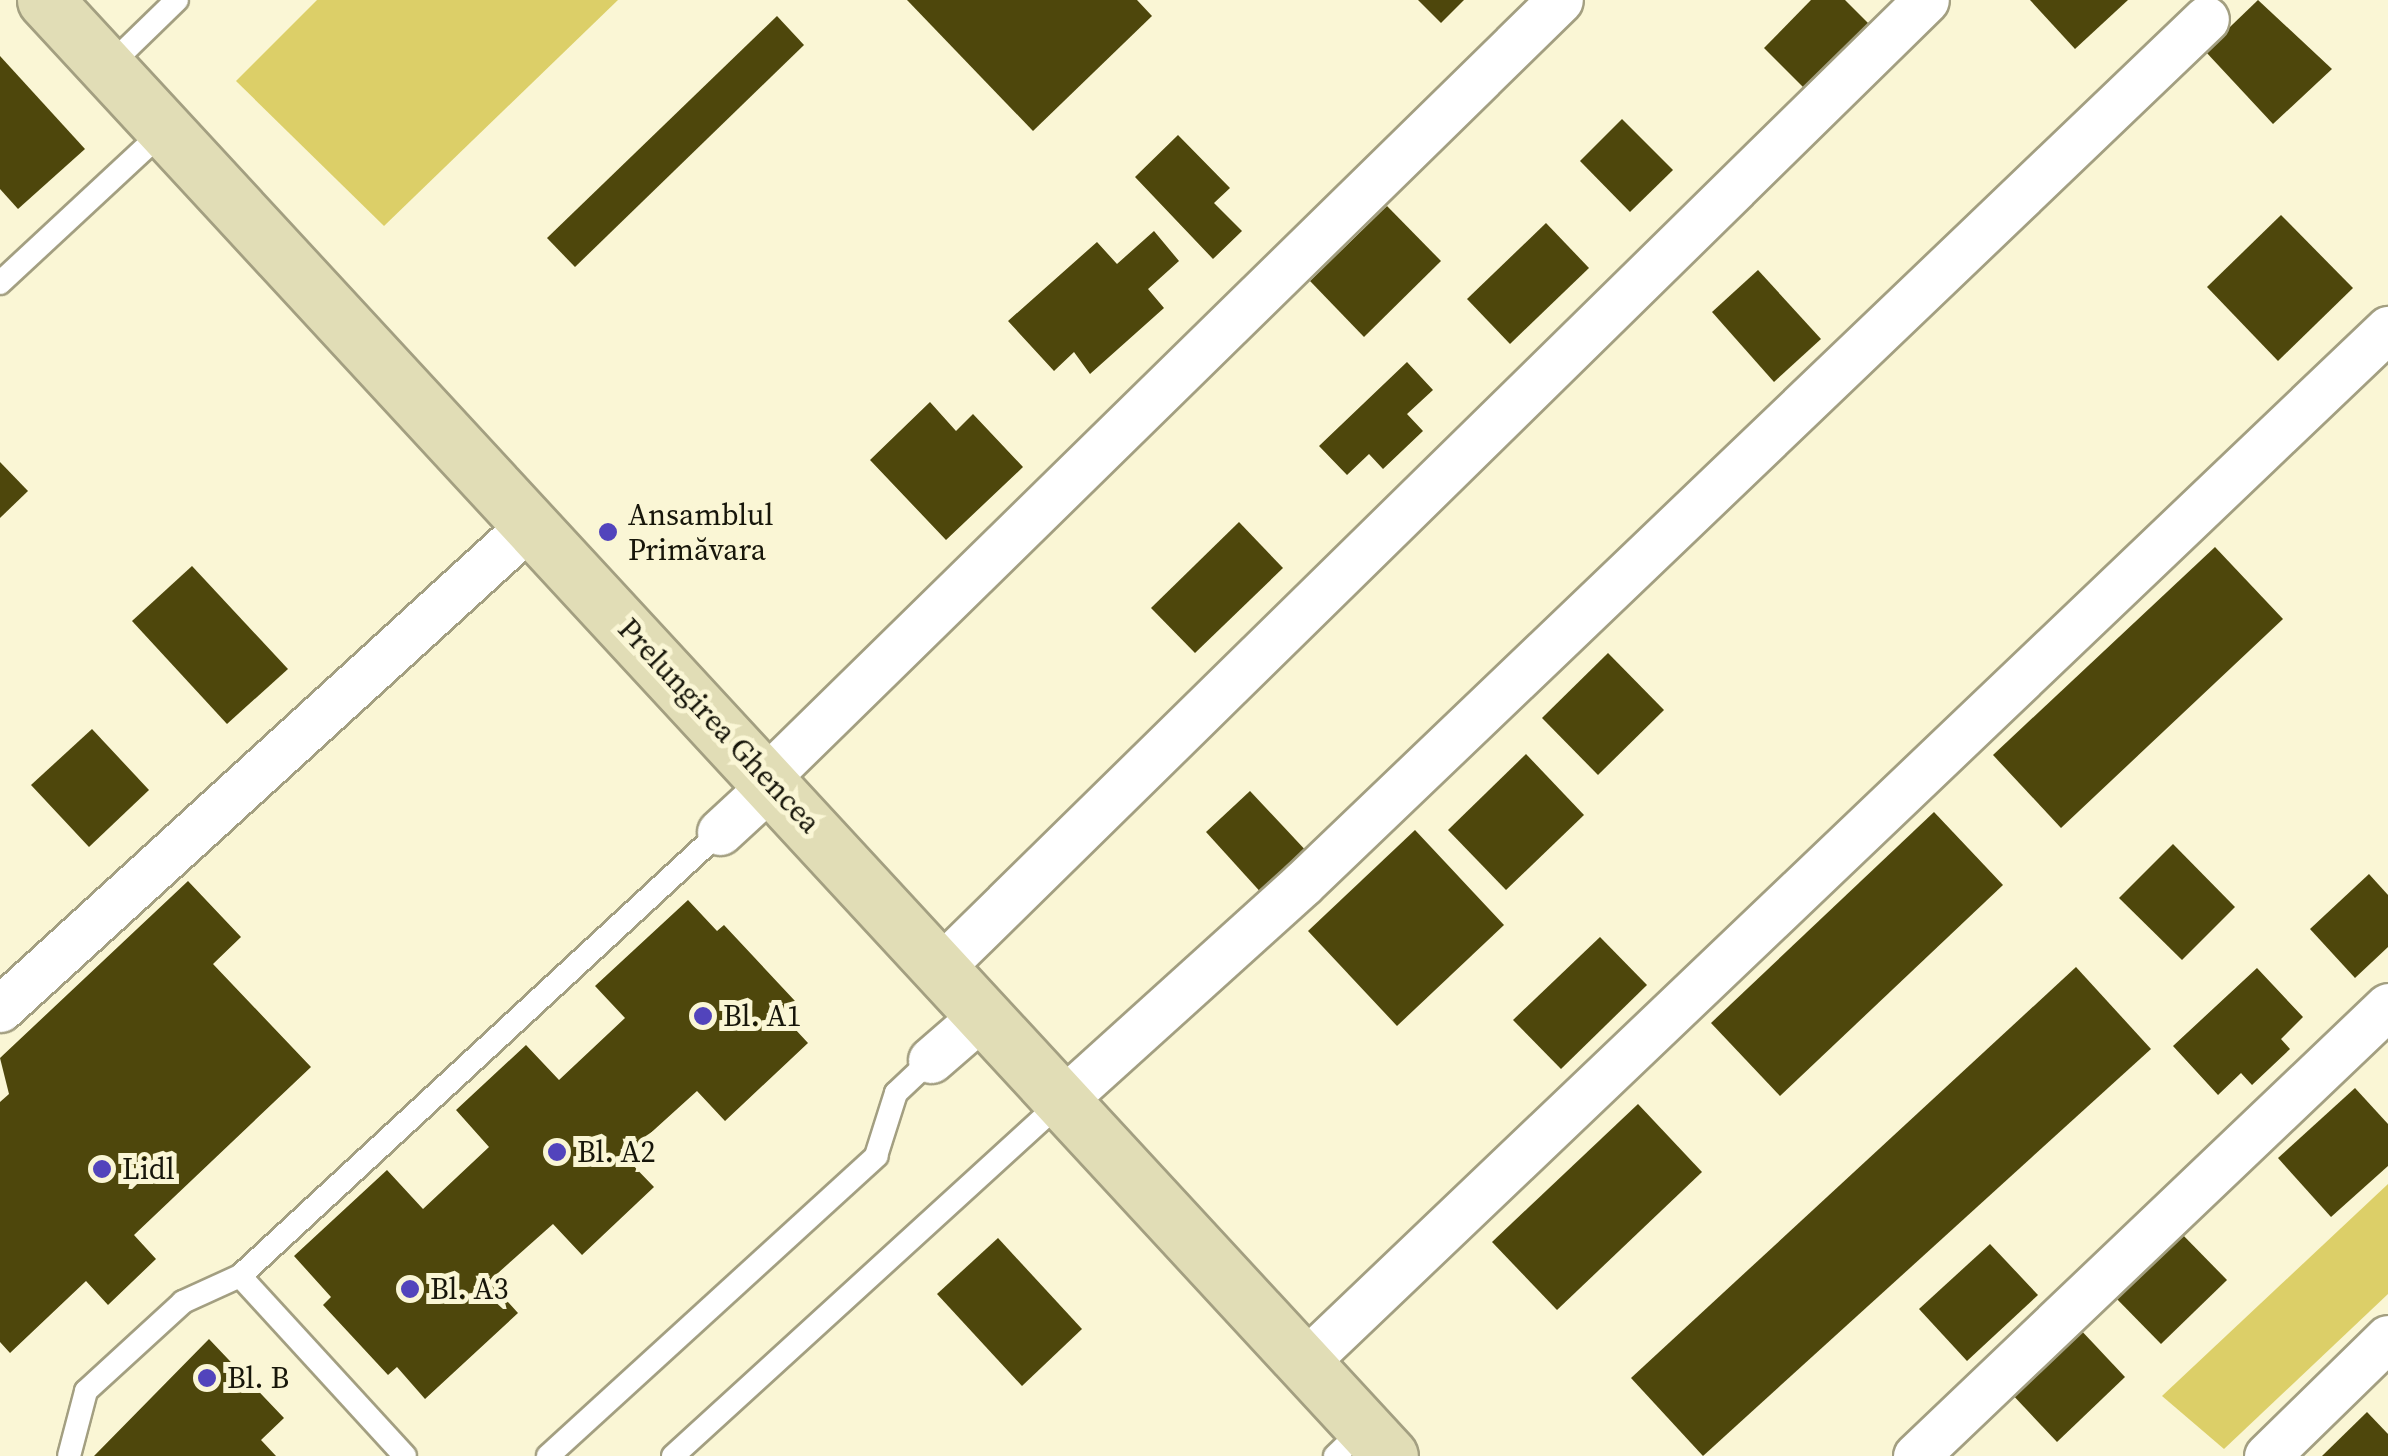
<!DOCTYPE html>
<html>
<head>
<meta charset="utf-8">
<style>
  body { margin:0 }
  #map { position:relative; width:2388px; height:1456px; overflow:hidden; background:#faf6d5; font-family:"Source Serif 4",serif }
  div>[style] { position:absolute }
  .green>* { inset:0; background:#dccf68 }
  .building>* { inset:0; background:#4e470c }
  .roads { filter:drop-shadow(2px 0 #a39f81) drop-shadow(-2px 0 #a39f81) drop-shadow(0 2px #a39f81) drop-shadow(0 -2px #a39f81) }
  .lane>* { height:22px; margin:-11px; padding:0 11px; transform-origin:11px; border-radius:11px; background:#fff }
  .street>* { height:45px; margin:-22.5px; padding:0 22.5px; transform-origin:22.5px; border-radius:22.5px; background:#fff }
  .secondary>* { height:55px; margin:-27.5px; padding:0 27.5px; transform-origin:27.5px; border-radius:27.5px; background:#e1ddb6 }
  .dots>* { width:28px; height:28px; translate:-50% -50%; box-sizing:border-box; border:5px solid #faf6d5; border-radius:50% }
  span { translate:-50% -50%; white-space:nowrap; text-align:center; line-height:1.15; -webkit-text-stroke:10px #faf6d5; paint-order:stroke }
  .poi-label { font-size:30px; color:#17160a }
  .left { translate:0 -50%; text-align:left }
  .street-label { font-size:30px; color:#17160a }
</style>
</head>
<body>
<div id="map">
  <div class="green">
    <i style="clip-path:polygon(317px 0,618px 0,384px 226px,236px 81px)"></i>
    <i style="clip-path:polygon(2388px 1184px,2388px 1294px,2224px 1449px,2162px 1396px)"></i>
  </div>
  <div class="building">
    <i style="clip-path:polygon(907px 0,1137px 0,1152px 16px,1033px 131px)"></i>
    <i style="clip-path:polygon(1418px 0,1464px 0,1441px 23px)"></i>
    <i style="clip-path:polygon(1811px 0,1845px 0,1871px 26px,1806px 90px,1764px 48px)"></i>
    <i style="clip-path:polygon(2030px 0,2128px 0,2075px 49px)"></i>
    <i style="clip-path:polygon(2258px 0,2332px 69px,2273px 124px,2205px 51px)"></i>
    <i style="clip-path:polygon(777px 16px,804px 45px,575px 267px,547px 238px)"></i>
    <i style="clip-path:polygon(0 56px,85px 149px,18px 209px,0 189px)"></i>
    <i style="clip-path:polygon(1622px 119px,1673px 170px,1630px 212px,1580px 161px)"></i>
    <i style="clip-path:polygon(1178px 135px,1230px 188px,1214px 203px,1242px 231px,1213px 259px,1135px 177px)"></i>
    <i style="clip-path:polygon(1387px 206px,1441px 261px,1364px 337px,1310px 281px)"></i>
    <i style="clip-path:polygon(2281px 215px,2353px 288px,2278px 361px,2207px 287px)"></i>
    <i style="clip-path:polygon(1546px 223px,1589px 268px,1510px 344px,1467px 299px)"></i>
    <i style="clip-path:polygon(1154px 231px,1179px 261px,1148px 289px,1164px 308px,1090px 374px,1074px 352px,1054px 371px,1008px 321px,1097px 242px,1117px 264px)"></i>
    <i style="clip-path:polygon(1758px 270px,1821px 339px,1774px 382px,1712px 312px)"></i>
    <i style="clip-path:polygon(1407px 362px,1433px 390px,1407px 414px,1423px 431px,1383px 469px,1369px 454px,1347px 475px,1319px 446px)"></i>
    <i style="clip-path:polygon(930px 402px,956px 431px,973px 414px,1023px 467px,946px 540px,870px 460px)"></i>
    <i style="clip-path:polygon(0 462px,28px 491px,0 518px)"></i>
    <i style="clip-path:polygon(1239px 522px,1283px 568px,1195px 653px,1151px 608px)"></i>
    <i style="clip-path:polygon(2215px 547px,2283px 619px,2061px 828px,1993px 755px)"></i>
    <i style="clip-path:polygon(192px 566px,288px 669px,227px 724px,132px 621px)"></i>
    <i style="clip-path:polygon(1608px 653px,1664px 710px,1598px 775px,1542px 718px)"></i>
    <i style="clip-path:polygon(92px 729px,149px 790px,89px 847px,31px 785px)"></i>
    <i style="clip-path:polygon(1526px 754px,1584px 815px,1506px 890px,1448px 830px)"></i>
    <i style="clip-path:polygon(1250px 791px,1310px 855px,1265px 897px,1206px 832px)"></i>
    <i style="clip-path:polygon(1934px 812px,2003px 885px,1780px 1096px,1711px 1023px)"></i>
    <i style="clip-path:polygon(1415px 830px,1504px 925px,1397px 1026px,1308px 931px)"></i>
    <i style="clip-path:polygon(2173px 844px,2235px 907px,2182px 960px,2119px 898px)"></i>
    <i style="clip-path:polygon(2369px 874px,2388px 895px,2388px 947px,2355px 978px,2310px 929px)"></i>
    <i style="clip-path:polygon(188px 881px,241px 937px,213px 964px,311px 1067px,134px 1235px,156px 1259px,108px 1305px,86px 1281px,10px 1353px,0 1342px,0 1102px,9px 1094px,0 1058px)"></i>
    <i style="clip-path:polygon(688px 900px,717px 931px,724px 925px,795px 1001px,781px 1014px,808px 1043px,725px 1121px,697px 1091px,655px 1129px,625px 1157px,654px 1187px,582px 1255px,553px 1224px,489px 1281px,518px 1313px,425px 1399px,397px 1367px,388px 1375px,323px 1305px,331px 1297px,294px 1256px,387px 1170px,423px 1209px,489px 1147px,456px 1110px,526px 1045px,559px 1080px,625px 1018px,595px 986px)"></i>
    <i style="clip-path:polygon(1600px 937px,1647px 985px,1561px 1069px,1513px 1020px)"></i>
    <i style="clip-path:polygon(2076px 967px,2151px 1049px,1703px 1456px,1631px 1378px)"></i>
    <i style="clip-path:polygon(2257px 968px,2303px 1017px,2281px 1039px,2290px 1049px,2252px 1085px,2241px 1073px,2218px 1095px,2173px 1046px)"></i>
    <i style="clip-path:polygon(2355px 1088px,2388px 1124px,2388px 1166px,2331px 1217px,2278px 1158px)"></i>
    <i style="clip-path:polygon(1638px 1104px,1702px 1172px,1557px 1310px,1492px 1242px)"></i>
    <i style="clip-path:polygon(2178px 1230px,2227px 1280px,2161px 1344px,2112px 1294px)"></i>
    <i style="clip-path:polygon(998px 1238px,1082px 1329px,1022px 1386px,937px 1294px)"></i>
    <i style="clip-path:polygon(1990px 1244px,2038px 1295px,1967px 1361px,1919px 1309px)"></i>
    <i style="clip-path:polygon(2078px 1327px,2125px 1377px,2057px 1442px,2009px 1391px)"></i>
    <i style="clip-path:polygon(209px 1339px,284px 1418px,261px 1440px,276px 1456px,94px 1456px)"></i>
    <i style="clip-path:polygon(2367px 1412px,2388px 1434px,2388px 1456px,2322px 1456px)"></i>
  </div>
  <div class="roads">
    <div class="lane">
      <i style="left:108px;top:67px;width:96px;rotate:-44.2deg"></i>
      <i style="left:0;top:283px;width:226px;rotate:-42.9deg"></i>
      <i style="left:240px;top:1276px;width:244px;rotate:47.5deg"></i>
      <i style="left:69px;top:1456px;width:67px;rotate:-75.3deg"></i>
      <i style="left:86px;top:1391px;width:132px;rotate:-42.5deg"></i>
      <i style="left:183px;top:1302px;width:63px;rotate:-24.5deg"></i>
      <i style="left:240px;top:1276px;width:654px;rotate:-42.77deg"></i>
      <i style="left:548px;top:1456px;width:445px;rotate:-42.4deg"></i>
      <i style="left:876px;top:1156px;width:66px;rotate:-72.4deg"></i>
      <i style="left:896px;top:1093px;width:48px;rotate:-43.3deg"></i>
      <i style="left:673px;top:1456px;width:528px;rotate:-42.39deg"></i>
      <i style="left:1335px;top:1456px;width:40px;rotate:-44deg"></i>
    </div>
    <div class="street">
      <i style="left:767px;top:777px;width:1110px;rotate:-44.42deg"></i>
      <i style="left:720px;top:832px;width:71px;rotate:-42.7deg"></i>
      <i style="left:941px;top:967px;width:1380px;rotate:-44.47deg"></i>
      <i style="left:0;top:1009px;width:719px;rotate:-42.41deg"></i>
      <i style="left:931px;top:1060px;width:69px;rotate:-40.9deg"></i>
      <i style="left:1063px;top:1100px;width:322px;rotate:-42.1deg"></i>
      <i style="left:1302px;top:884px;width:1251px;rotate:-43.74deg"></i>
      <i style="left:1305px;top:1362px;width:1497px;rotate:-43.65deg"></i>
      <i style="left:1916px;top:1456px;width:652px;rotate:-43.63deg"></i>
      <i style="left:2267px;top:1456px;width:169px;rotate:-44.3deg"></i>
    </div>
    <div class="secondary">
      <i style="left:45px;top:0;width:1982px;rotate:47.27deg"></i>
    </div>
  </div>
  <div class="dots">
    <i style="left:608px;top:532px;background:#5244bc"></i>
    <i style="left:703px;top:1016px;background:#5244bc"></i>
    <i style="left:557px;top:1152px;background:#5244bc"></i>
    <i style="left:102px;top:1169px;background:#5244bc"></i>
    <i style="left:410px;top:1289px;background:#5244bc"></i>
    <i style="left:207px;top:1378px;background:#5244bc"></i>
  </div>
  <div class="poi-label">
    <span class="left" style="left:628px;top:532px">Ansamblul<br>Primăvara</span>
    <span class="left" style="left:723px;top:1016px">Bl. A1</span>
    <span class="left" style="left:577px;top:1152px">Bl. A2</span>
    <span class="left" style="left:122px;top:1169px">Lidl</span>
    <span class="left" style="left:430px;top:1289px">Bl. A3</span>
    <span class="left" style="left:227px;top:1378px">Bl. B</span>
  </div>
  <div class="street-label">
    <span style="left:719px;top:726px;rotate:47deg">Prelungirea Ghencea</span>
  </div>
</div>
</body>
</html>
